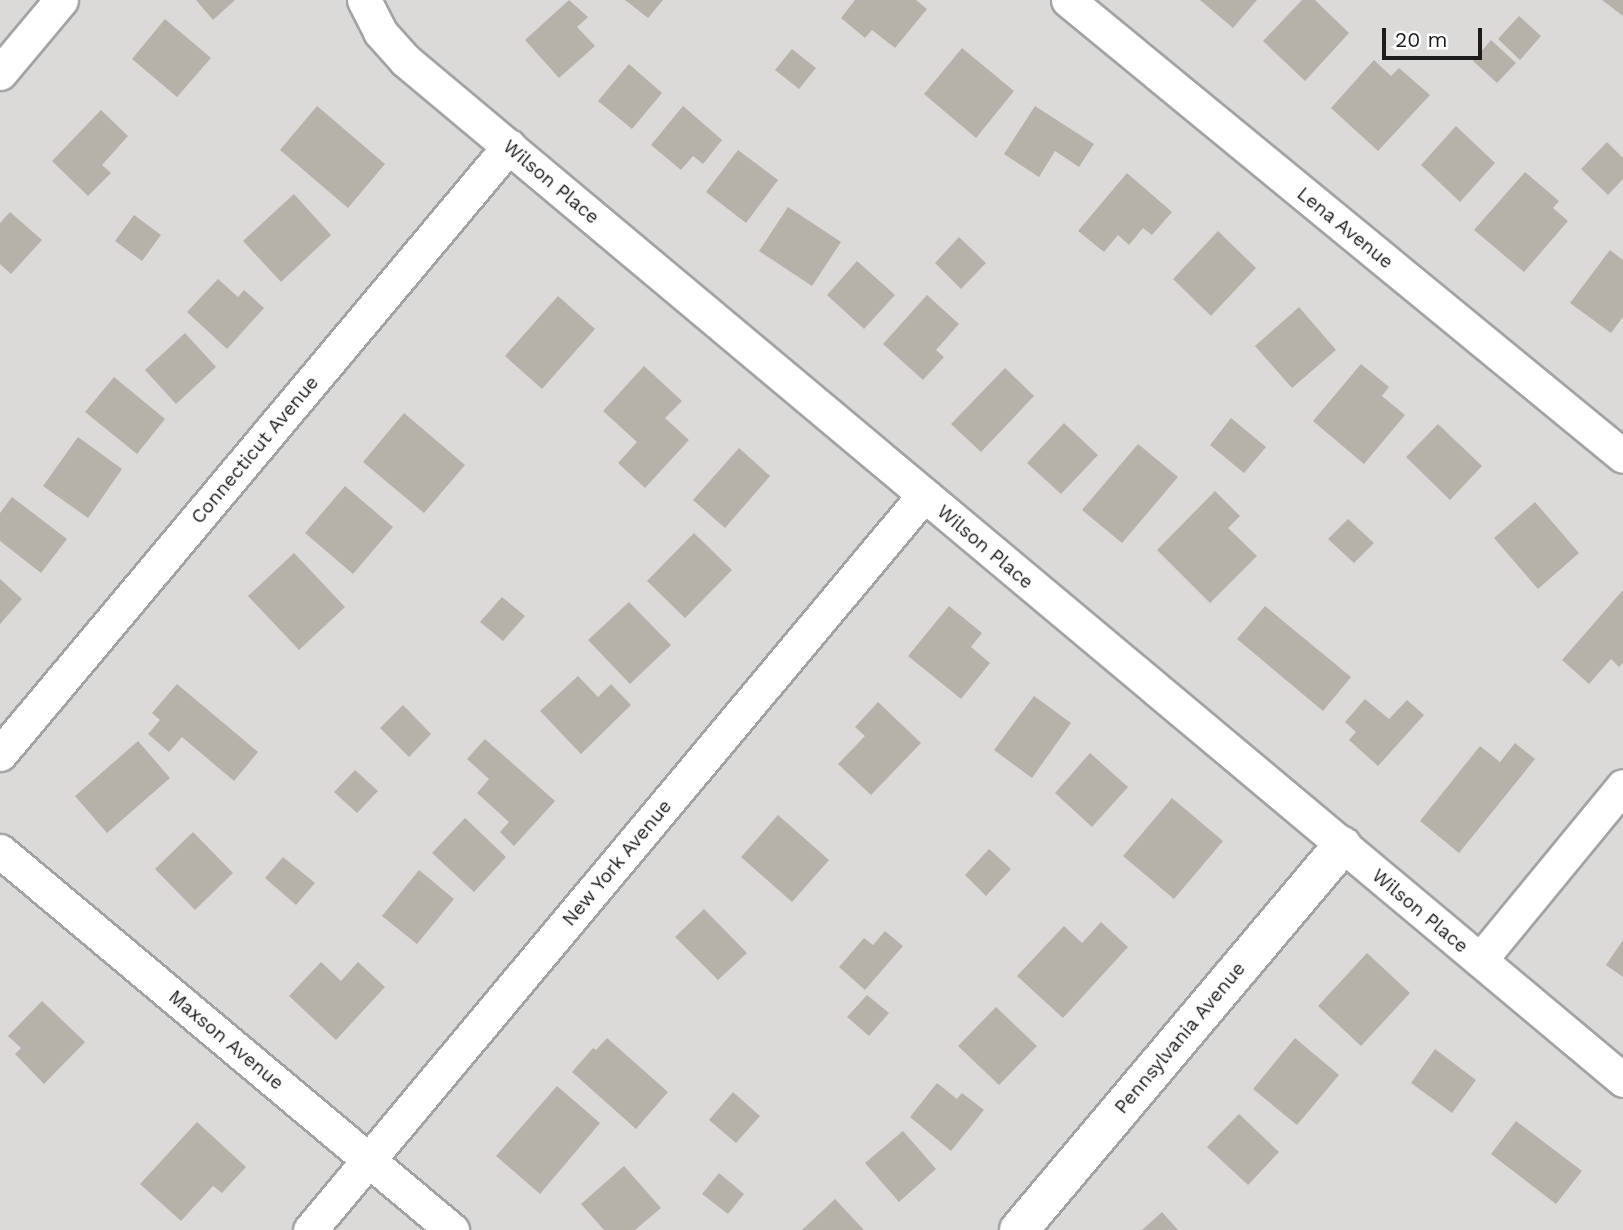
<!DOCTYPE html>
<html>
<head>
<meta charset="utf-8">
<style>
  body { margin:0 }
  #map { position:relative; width:1623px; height:1230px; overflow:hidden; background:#edece3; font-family:"Work Sans",sans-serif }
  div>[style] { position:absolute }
  .residential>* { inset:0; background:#dbdad9 }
  .building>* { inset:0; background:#b6b2a9 }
  .roads { filter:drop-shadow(2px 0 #a3a3a3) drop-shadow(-2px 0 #a3a3a3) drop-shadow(0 2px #a3a3a3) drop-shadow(0 -2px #a3a3a3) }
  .minor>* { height:33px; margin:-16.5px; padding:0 16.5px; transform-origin:16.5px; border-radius:16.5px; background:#fff }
  .tertiary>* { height:38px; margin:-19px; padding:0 19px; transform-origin:19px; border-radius:19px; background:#fff }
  span { translate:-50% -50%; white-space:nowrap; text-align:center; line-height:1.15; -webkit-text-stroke:5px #fff; paint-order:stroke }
  .street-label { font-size:19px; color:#1c1c1c }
  .scale { position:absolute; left:1382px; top:28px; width:100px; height:32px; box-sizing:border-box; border:4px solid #1c1c1c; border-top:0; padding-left:9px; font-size:21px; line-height:24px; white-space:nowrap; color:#1c1c1c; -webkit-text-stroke:5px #fff; paint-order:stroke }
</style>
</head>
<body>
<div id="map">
  <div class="residential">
    <i style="clip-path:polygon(0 0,1623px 0,1623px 1230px,0 1230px)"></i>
  </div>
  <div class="building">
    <i style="clip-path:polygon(196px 0,235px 0,213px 20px)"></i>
    <i style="clip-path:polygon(569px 0,588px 17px,577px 27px,595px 46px,559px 78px,525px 40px)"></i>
    <i style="clip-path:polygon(625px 0,663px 0,648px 18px)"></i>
    <i style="clip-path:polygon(855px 0,916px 0,927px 9px,895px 48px,872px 30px,865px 38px,841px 18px)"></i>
    <i style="clip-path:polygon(1200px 0,1257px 0,1233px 28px)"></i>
    <i style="clip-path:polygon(1302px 0,1315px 0,1349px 33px,1305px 81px,1263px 41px)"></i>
    <i style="clip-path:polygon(1602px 0,1623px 0,1623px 16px)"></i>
    <i style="clip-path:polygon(1519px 16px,1541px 36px,1520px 60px,1498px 39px)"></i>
    <i style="clip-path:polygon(165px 19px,211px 58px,177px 97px,132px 59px)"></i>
    <i style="clip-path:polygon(1491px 40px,1516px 63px,1497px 83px,1473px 61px)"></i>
    <i style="clip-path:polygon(962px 48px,1014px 91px,976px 138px,924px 94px)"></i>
    <i style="clip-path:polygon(792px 49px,816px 68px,799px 89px,775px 70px)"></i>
    <i style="clip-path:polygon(1374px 60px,1391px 76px,1399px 68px,1430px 95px,1378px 151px,1331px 108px)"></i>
    <i style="clip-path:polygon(629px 64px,662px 93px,632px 129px,598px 101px)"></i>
    <i style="clip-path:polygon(317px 106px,385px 164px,348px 208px,280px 150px)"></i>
    <i style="clip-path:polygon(683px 106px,722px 140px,703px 164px,693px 156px,681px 170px,651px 145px)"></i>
    <i style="clip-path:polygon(1035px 106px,1094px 144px,1079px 167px,1055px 151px,1039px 177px,1004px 154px)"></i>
    <i style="clip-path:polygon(101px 110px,128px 136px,102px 165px,111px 173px,88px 196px,52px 161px)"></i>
    <i style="clip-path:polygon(1456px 126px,1495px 163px,1460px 202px,1421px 165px)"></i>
    <i style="clip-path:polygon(1607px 142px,1623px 158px,1623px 179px,1608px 195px,1581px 169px)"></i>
    <i style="clip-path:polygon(738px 150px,778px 180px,746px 223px,706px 192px)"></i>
    <i style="clip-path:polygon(1525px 172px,1559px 201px,1553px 208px,1568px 221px,1524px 272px,1474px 230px)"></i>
    <i style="clip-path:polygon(1127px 173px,1172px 212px,1152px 235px,1143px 228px,1129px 245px,1118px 235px,1104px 252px,1078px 231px)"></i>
    <i style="clip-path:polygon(294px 194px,331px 235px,281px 282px,243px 241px)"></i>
    <i style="clip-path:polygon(788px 207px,841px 242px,812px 286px,759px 251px)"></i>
    <i style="clip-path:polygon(10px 212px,42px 240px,11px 274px,0 264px,0 223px)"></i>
    <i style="clip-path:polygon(134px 215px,161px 235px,142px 261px,115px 241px)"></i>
    <i style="clip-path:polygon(1218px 231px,1256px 268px,1211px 316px,1173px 279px)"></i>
    <i style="clip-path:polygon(959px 237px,986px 263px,961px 289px,935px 263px)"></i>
    <i style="clip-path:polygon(1610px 250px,1623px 260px,1623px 317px,1611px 333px,1570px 303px)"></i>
    <i style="clip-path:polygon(857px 261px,895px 295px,864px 329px,827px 295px)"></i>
    <i style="clip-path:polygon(218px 279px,238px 297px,244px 290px,264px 308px,227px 349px,187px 312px)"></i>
    <i style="clip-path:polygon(927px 295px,959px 324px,936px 350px,944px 357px,923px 380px,883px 344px)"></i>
    <i style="clip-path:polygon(558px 296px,595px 329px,542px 389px,505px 356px)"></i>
    <i style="clip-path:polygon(1299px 307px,1336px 350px,1292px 388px,1255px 346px)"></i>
    <i style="clip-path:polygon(185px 333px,216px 367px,176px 404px,145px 370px)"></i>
    <i style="clip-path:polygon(1361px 364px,1389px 387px,1382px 396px,1405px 415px,1364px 464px,1313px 421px)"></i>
    <i style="clip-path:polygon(644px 366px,682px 401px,665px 418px,689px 440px,645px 488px,618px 463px,637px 442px,603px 411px)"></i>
    <i style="clip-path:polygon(1005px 368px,1034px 396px,981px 452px,951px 424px)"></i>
    <i style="clip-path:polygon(114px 377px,165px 419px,137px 454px,85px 412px)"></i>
    <i style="clip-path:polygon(404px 413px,465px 465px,424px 513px,363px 462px)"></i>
    <i style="clip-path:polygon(1231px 418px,1266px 447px,1244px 473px,1210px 445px)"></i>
    <i style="clip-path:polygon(1064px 423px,1098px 455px,1061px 494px,1027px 463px)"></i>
    <i style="clip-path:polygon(1438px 424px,1482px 466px,1450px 500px,1406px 457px)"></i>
    <i style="clip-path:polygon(78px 437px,122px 469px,88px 518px,43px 486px)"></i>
    <i style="clip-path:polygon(1138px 444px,1178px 477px,1122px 543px,1082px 510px)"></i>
    <i style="clip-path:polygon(739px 448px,770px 476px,725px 528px,693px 500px)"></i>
    <i style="clip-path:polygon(345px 486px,393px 527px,353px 574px,305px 533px)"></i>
    <i style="clip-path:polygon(1215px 491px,1240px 516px,1228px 528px,1257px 556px,1210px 603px,1157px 550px)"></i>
    <i style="clip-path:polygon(12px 497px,67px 539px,41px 573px,0 541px,0 513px)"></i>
    <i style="clip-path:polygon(1535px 502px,1579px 553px,1538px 589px,1494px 538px)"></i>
    <i style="clip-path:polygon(1348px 519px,1374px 543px,1354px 563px,1328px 539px)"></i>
    <i style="clip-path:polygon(694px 533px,732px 570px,685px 618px,647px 581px)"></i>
    <i style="clip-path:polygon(294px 553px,345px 607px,299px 650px,248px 596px)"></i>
    <i style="clip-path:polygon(0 579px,22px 599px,0 624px)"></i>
    <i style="clip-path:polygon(1623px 590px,1623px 663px,1619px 667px,1611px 659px,1589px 684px,1562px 660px)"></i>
    <i style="clip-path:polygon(502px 597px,525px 616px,503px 641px,480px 622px)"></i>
    <i style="clip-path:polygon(629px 602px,671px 645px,630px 684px,588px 640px)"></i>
    <i style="clip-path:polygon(949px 606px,982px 633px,971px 647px,990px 663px,961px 699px,908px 656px)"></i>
    <i style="clip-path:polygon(1265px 606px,1351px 677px,1323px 711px,1237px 639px)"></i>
    <i style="clip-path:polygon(578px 676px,598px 697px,611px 684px,631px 705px,581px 754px,540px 711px)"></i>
    <i style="clip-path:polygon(177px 684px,258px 752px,234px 781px,182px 737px,169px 752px,148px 734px,160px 720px,152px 713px)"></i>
    <i style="clip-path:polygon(1034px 696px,1071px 723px,1032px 778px,994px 750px)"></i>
    <i style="clip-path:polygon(1365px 699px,1389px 719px,1407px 700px,1424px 715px,1378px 766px,1349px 740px,1356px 732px,1345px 722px)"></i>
    <i style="clip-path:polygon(878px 702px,921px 743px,871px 795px,838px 764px,865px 736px,855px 727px)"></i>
    <i style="clip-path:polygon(403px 705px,431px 734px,409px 757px,380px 728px)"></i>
    <i style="clip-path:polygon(485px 739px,555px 801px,514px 846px,500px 832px,509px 822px,477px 793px,489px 779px,467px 759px)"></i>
    <i style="clip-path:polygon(138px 741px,170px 778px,107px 833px,75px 796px)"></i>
    <i style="clip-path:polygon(1515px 743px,1535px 759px,1459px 853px,1420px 821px,1480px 746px,1500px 762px)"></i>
    <i style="clip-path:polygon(1090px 753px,1128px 787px,1092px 827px,1055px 793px)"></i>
    <i style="clip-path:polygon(355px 770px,378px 791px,357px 813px,334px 792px)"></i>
    <i style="clip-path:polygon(1172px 798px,1223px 841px,1174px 899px,1123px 856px)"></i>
    <i style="clip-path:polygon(778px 815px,829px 860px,792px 902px,741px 857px)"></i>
    <i style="clip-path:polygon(465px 818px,506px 857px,474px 892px,432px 853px)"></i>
    <i style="clip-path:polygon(193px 832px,233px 873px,195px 910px,155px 869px)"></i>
    <i style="clip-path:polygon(989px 849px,1011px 869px,986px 896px,965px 875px)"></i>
    <i style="clip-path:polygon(283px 857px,315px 883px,296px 905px,265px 878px)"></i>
    <i style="clip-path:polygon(419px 870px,454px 899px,417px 944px,382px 916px)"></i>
    <i style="clip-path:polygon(704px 909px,747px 953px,718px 980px,675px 937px)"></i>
    <i style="clip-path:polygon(1101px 922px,1128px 947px,1063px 1018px,1017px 976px,1064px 926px,1082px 943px)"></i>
    <i style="clip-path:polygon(885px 931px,903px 946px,865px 990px,839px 967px,864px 938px,873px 945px)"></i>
    <i style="clip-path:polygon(1623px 940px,1623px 977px,1606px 965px)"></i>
    <i style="clip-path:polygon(1367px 953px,1410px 993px,1361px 1046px,1318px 1006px)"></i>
    <i style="clip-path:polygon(321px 962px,341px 981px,358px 962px,385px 987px,336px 1040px,289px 996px)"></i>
    <i style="clip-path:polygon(867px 995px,889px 1013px,869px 1036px,847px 1017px)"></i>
    <i style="clip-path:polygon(42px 1001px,85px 1042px,44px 1084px,15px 1054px,21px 1048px,8px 1036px)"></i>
    <i style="clip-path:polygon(996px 1007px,1037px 1046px,999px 1085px,958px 1046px)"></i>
    <i style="clip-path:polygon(607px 1038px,668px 1092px,636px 1129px,572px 1072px,593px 1048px,596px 1050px)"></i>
    <i style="clip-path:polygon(1295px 1038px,1339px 1075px,1297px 1125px,1253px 1089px)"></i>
    <i style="clip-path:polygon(1435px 1049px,1476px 1080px,1452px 1113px,1411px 1083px)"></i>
    <i style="clip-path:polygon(937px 1083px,957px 1099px,962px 1093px,984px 1110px,951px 1151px,910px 1117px)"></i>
    <i style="clip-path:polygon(557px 1086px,600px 1123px,540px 1194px,496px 1156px)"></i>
    <i style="clip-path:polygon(733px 1092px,760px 1116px,736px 1143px,709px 1120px)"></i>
    <i style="clip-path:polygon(1239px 1114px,1279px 1152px,1248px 1185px,1207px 1147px)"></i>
    <i style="clip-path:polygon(1516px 1121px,1582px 1171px,1556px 1204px,1491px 1154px)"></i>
    <i style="clip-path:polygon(197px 1122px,246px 1167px,222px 1193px,213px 1186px,181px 1221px,140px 1184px)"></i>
    <i style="clip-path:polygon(903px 1131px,936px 1169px,899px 1202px,865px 1163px)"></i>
    <i style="clip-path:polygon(624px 1166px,661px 1208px,635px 1230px,604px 1230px,581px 1204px)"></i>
    <i style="clip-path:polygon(719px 1173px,744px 1194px,728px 1214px,702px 1194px)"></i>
    <i style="clip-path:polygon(835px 1199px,864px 1230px,802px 1230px)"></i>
    <i style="clip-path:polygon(1162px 1212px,1178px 1230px,1142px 1230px)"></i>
  </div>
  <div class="roads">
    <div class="minor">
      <i style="left:364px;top:0;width:36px;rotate:63deg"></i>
      <i style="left:380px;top:32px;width:38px;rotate:48deg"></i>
      <i style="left:405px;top:60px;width:1589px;rotate:39.94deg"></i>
      <i style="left:1068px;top:0;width:718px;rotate:39.41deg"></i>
      <i style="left:0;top:73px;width:95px;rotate:-50.1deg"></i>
      <i style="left:0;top:754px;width:793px;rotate:-50.06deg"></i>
      <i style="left:0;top:851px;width:590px;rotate:39.98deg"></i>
      <i style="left:1480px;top:960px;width:225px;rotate:-50.6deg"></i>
      <i style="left:310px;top:1230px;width:958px;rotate:-50.13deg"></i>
    </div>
    <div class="tertiary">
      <i style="left:1019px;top:1230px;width:502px;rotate:-49.93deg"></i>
    </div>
  </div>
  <div class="street-label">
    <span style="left:551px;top:182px;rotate:40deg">Wilson Place</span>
    <span style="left:1345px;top:228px;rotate:39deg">Lena Avenue</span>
    <span style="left:255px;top:450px;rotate:-50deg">Connecticut Avenue</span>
    <span style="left:985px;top:547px;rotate:40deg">Wilson Place</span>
    <span style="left:617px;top:863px;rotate:-50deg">New York Avenue</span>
    <span style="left:1420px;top:911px;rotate:40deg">Wilson Place</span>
    <span style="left:1180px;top:1038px;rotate:-50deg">Pennsylvania Avenue</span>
    <span style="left:226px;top:1040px;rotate:40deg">Maxson Avenue</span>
  </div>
  <div class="scale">20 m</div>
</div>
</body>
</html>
